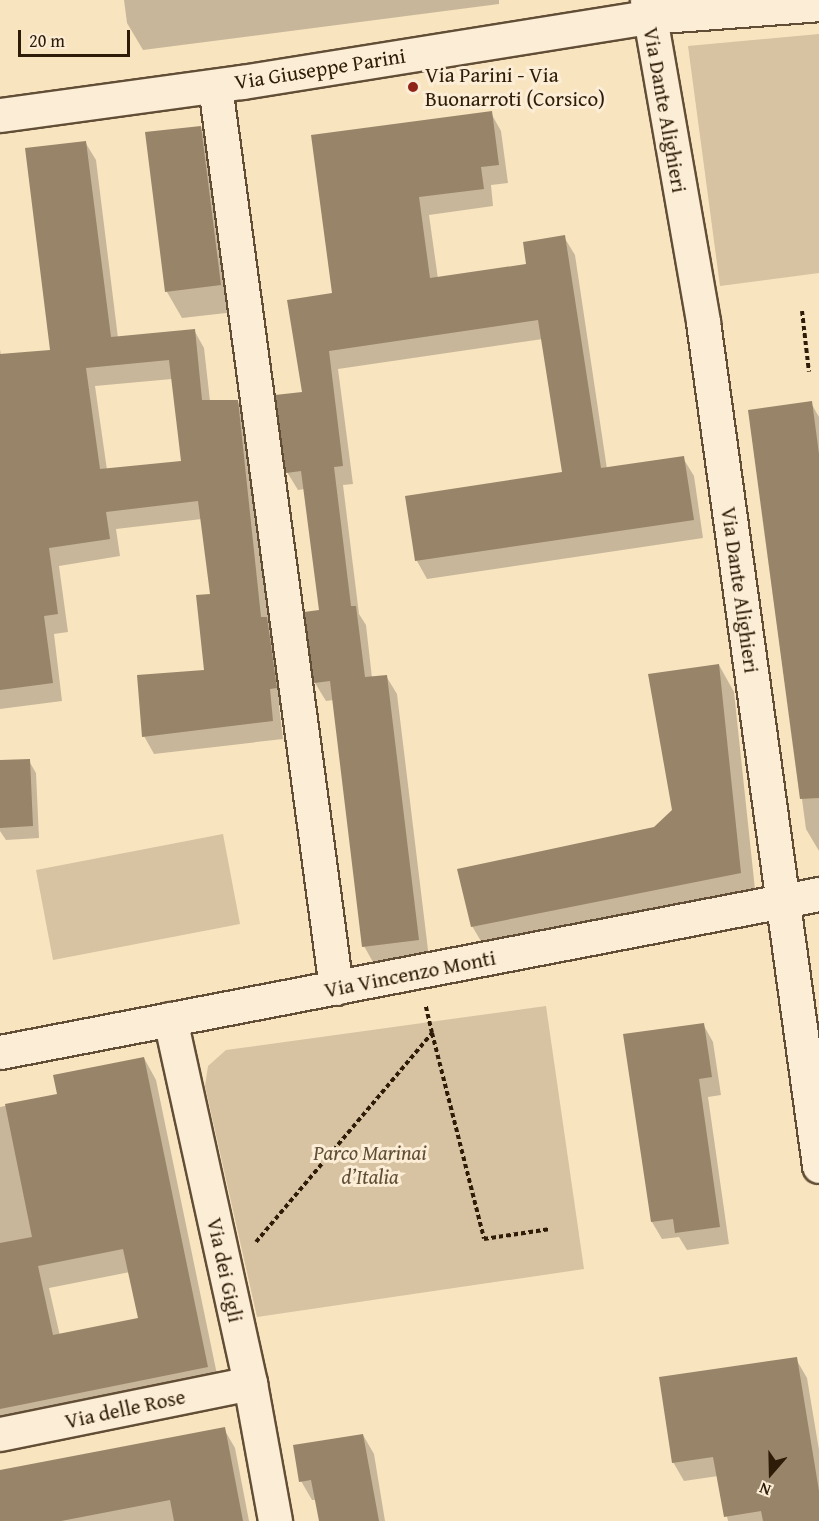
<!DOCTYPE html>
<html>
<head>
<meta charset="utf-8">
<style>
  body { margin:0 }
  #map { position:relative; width:819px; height:1521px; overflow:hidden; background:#f9e4c0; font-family:"Gentium Book Plus",serif }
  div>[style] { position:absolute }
  .green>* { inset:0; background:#d7c2a1 }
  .shadow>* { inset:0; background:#0003 }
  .building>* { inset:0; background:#988468 }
  .path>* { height:4px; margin-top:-2px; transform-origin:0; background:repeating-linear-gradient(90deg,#2f1c08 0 4.5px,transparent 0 7.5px) }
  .roads { filter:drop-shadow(2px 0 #624e36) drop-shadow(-2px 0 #624e36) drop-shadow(0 2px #624e36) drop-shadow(0 -2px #624e36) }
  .street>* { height:33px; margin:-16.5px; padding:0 16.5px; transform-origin:16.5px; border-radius:16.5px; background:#fbedd6 }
  .dots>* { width:16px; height:16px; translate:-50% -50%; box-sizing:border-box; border:3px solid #fbedd6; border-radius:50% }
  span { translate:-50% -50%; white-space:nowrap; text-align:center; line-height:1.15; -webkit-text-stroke:6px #fbedd6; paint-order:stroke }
  .street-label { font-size:21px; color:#2f1c08 }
  .poi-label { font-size:21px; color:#2f1c08 }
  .left { translate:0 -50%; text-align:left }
  .park-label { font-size:21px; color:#614e36; font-style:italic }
  .north { position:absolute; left:741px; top:1443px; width:60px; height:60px; -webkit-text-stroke:4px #fbedd6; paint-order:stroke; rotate:200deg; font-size:16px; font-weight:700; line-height:24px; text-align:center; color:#2f1c08 }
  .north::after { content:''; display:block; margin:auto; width:21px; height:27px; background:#2f1c08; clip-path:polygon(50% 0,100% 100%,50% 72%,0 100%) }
  .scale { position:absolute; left:18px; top:30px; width:112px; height:27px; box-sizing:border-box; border:3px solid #2f1c08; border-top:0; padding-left:8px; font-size:18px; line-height:21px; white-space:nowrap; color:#2f1c08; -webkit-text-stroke:4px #fbedd6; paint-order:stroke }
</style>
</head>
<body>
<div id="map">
  <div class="green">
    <i style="clip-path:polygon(819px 34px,819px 273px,720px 286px,688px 46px)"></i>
    <i style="clip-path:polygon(223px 834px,240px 924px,53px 960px,36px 870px)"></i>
    <i style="clip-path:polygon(546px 1006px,584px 1269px,257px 1317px,205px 1086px,208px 1066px,226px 1050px)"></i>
  </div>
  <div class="shadow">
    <i style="clip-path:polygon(124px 0,499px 0,499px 4px,143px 50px,127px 23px)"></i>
    <i style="clip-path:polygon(491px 113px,501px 131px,508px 183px,491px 185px,493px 206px,429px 215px,438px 279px,528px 265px,564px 237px,575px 255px,607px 469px,683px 458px,694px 476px,703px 538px,427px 579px,417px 561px,407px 497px,563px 473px,543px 339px,338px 369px,353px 484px,343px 485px,359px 614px,366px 625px,372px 678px,386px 676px,397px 694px,429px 958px,374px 964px,364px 946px,334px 700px,326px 701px,315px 683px,320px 612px,305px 489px,298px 490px,287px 472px,303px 393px,334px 294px)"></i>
    <i style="clip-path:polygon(200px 127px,215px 154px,235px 312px,182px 318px,167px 292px)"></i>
    <i style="clip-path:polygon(evenodd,85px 142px,96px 160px,118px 338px,194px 330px,204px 348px,210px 401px,237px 401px,248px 419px,269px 623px,277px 636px,286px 705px,279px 706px,283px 739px,154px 754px,144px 736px,206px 671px,212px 595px,202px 519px,116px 529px,120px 556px,59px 566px,68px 632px,54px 634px,62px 701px,0 709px,0 349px,1px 356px,52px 351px,85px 142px,172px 379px,182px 462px,107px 470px,95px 386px,172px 379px)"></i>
    <i style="clip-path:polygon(811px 403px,819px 417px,819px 851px,806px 829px,750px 411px)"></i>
    <i style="clip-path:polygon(719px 665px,734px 692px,756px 899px,488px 953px,472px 926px,655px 828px,674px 811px)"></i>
    <i style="clip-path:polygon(29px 761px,36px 773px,39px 838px,6px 840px,0 831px,0 762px)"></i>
    <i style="clip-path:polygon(703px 1024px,713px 1042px,721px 1095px,708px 1097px,729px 1244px,687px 1250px,679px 1237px,662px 1239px,652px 1222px)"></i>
    <i style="clip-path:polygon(evenodd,144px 1058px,156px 1080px,220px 1389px,0 1433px,0 1107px,58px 1095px,144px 1058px,130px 1272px,140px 1319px,60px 1336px,49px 1288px,130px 1272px)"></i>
    <i style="clip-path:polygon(796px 1359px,807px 1378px,819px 1450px,819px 1521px,728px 1521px,718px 1476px,684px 1481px,673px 1462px)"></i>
    <i style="clip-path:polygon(224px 1429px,235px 1448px,249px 1521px,0 1521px,0 1472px)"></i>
    <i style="clip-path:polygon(363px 1435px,374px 1454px,385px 1521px,320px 1521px,316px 1500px,312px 1500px,301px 1481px)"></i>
  </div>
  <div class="building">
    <i style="clip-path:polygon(492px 111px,499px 165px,481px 167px,484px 189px,419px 197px,430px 278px,526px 264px,523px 242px,565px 235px,601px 468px,684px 456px,694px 520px,415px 561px,405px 496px,562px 472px,538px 320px,329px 351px,343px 466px,334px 467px,351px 606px,356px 606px,365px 677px,387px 675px,419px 940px,362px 947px,330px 681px,314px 683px,304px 612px,319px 610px,301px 471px,286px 473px,275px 395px,302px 392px,287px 300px,332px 293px,311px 135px)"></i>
    <i style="clip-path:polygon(201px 126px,221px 285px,165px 292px,145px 132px)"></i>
    <i style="clip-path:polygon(evenodd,86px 141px,111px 337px,195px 329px,202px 400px,238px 400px,261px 617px,267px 617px,277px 688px,270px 689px,273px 721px,142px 737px,137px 675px,204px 670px,196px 595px,210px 594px,198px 501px,106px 512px,110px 539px,49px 548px,58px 614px,44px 616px,53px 683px,0 690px,0 354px,50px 350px,25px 148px,86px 141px,169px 360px,181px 461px,100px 469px,86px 368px,169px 360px)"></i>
    <i style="clip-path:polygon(812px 401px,819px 454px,819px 798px,800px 799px,748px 410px)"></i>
    <i style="clip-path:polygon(719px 664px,741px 873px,471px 927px,457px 869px,654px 827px,672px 810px,648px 674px)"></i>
    <i style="clip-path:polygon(30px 759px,33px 826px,0 828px,0 760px)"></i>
    <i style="clip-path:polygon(704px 1023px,712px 1077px,699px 1079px,720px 1227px,675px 1233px,673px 1219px,651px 1222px,623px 1034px)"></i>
    <i style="clip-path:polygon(evenodd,144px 1057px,208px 1367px,0 1409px,0 1243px,32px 1237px,5px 1104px,57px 1094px,53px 1075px,144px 1057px,123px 1249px,138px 1318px,53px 1335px,38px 1266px,123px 1249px)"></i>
    <i style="clip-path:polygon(797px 1357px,819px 1491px,819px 1521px,763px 1521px,761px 1511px,724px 1517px,713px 1457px,672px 1463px,659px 1377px)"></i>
    <i style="clip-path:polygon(225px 1427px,243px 1521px,174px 1521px,170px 1500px,61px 1521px,0 1521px,0 1470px)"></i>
    <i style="clip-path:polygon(363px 1434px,379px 1521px,319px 1521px,311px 1480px,299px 1482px,293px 1445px)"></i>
  </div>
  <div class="path">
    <i style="left:802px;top:311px;width:61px;rotate:83.5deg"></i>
    <i style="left:432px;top:1033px;width:212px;rotate:75.8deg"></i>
    <i style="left:484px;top:1239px;width:67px;rotate:-8.6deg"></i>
    <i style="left:256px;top:1242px;width:273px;rotate:-49.9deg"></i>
    <i style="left:432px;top:1033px;width:28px;rotate:-103deg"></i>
  </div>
  <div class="roads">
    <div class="street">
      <i style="left:647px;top:0;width:327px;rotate:80.1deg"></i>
      <i style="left:703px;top:322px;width:852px;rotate:82.17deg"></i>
      <i style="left:215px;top:86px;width:910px;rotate:82.36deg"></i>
      <i style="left:0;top:115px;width:244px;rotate:-7.8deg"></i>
      <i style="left:242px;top:82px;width:411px;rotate:-9.1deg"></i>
      <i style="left:648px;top:17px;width:171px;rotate:-4.3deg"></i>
      <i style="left:170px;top:1019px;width:373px;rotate:77.6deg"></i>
      <i style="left:250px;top:1383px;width:140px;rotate:79.7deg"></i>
      <i style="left:0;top:1052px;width:834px;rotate:-10.92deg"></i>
      <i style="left:0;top:1434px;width:255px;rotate:-11.5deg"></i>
    </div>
  </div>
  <div class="dots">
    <i style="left:413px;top:87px;background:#8f2418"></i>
  </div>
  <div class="street-label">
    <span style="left:320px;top:69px;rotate:-9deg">Via Giuseppe Parini</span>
    <span style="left:665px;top:110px;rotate:80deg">Via Dante Alighieri</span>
    <span style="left:740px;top:590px;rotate:82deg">Via Dante Alighieri</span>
    <span style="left:410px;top:974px;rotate:-11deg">Via Vincenzo Monti</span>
    <span style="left:225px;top:1270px;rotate:78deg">Via dei Gigli</span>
    <span style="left:125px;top:1409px;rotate:-12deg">Via delle Rose</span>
  </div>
  <div class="poi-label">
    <span class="left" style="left:425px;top:87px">Via Parini - Via<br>Buonarroti (Corsico)</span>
  </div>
  <div class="park-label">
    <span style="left:370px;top:1165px">Parco Marinai<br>d’Italia</span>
  </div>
  <div class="north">N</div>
  <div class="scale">20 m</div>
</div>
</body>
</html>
